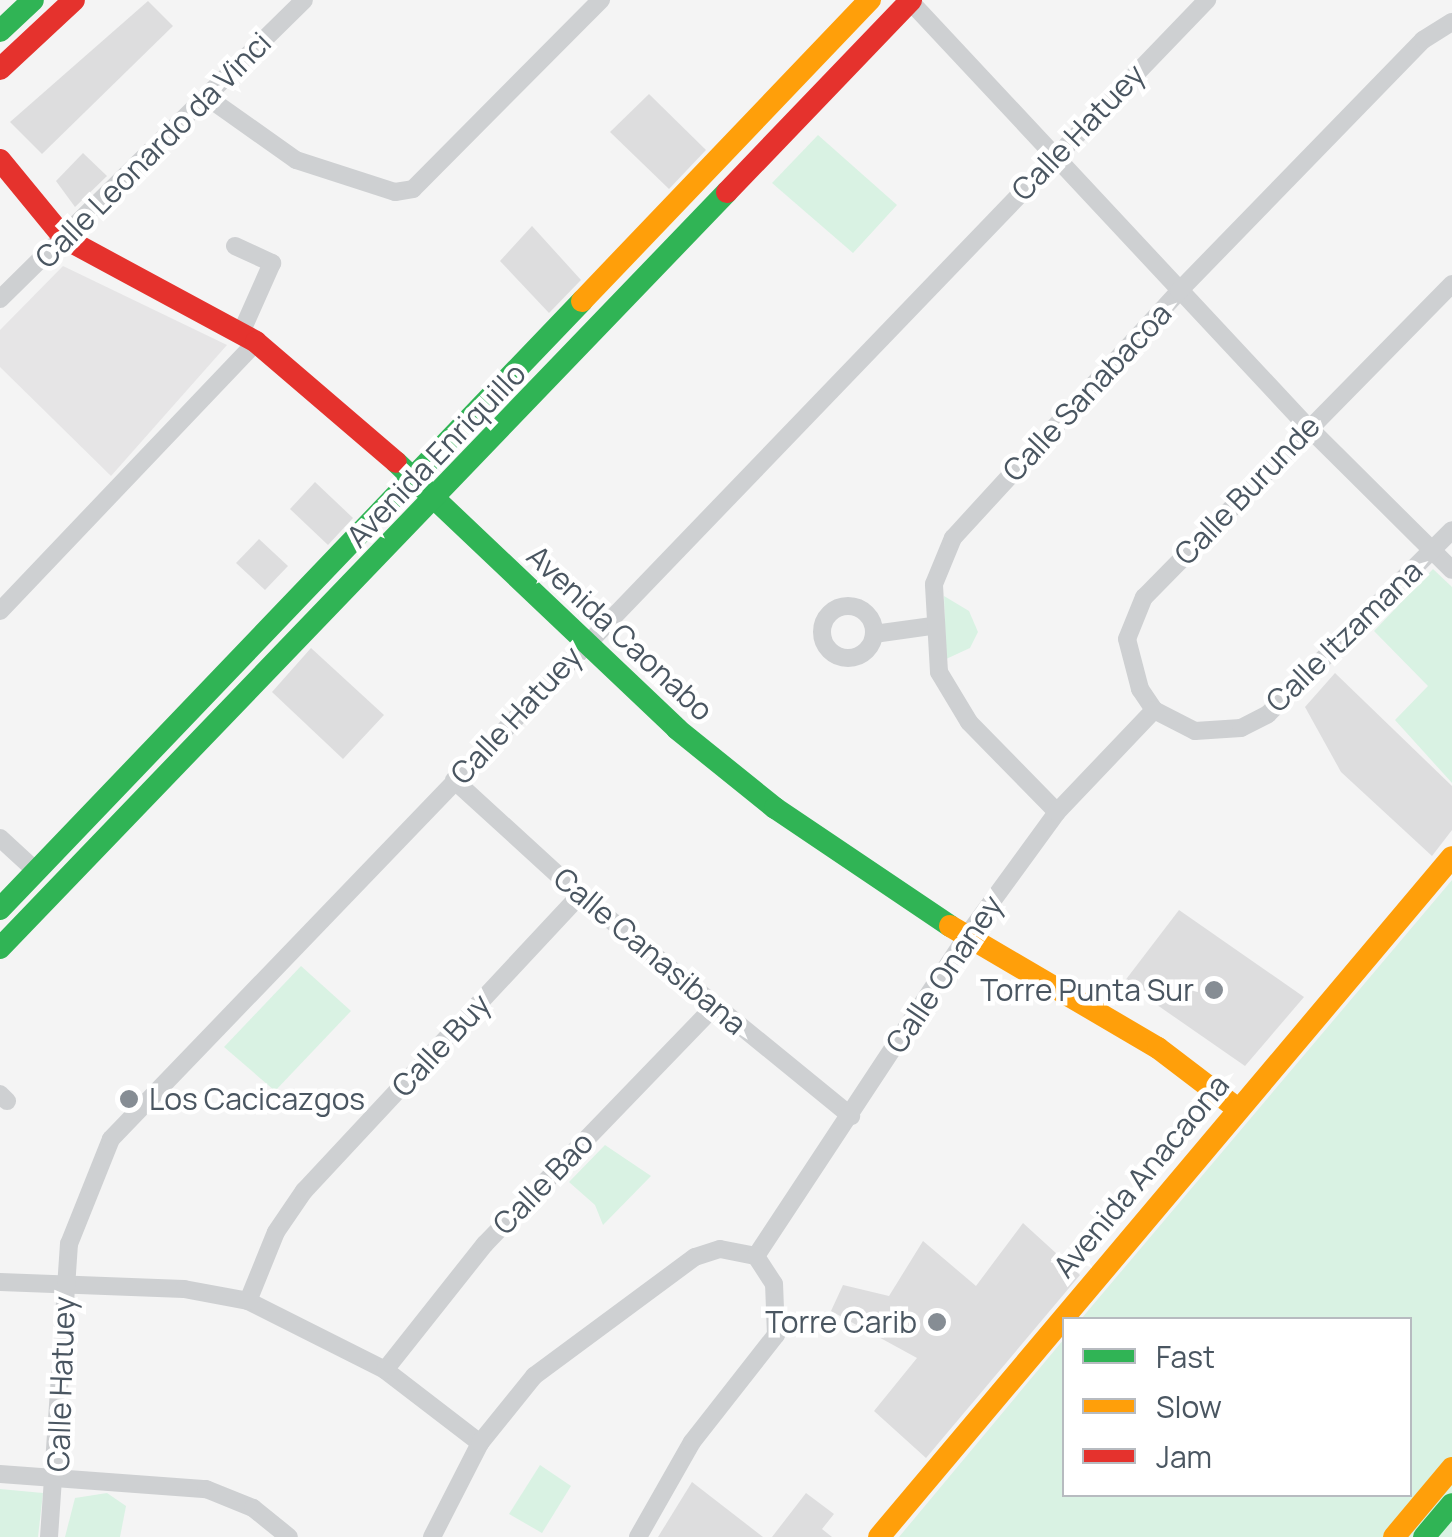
<!DOCTYPE html>
<html>
<head>
<meta charset="utf-8">
<style>
  body { margin:0 }
  #map { position:relative; width:1452px; height:1537px; overflow:hidden; background:#f4f4f4; font-family:Manrope,sans-serif }
  div>[style] { position:absolute }
  .education>* { inset:0; background:#e6e5e6 }
  .green>* { inset:0; background:#d9f2e3 }
  .building>* { inset:0; background:#ddddde }
  .street>* { height:18px; margin:-9px; padding:0 9px; transform-origin:9px; border-radius:9px; background:#ced0d2 }
  .street>.ring { margin:-9px; padding:0; box-sizing:content-box; background:none; border:18px solid #ced0d2; border-radius:50% }
  .fast>* { height:22px; margin:-11px; padding:0 11px; transform-origin:11px; border-radius:11px; background:#30b455 }
  .slow>* { height:22px; margin:-11px; padding:0 11px; transform-origin:11px; border-radius:11px; background:#ff9f0a }
  .jam>* { height:22px; margin:-11px; padding:0 11px; transform-origin:11px; border-radius:11px; background:#e5322d }
  .dots>* { width:28px; height:28px; translate:-50% -50%; box-sizing:border-box; border:5px solid #fff; border-radius:50% }
  span { translate:-50% -50%; white-space:nowrap; text-align:center; line-height:1.15; -webkit-text-stroke:9px #fff; paint-order:stroke }
  .street-label { font-size:30px; color:#4a5661 }
  .poi-label { font-size:30px; color:#4a5661 }
  .right { translate:-100% -50%; text-align:right }
  .left { translate:0 -50%; text-align:left }
  .legend { position:absolute; left:1062px; top:1317px; width:350px; height:180px; box-sizing:border-box; background:#fff; border:2px solid #b7bbc0; margin:0; padding:12px 18px; list-style:none; font-size:30px; color:#4a5661 }
  .legend li { display:flex; align-items:center; gap:20px; height:50px }
  .legend b { width:50px; border:2px solid #b7bbc0 }
</style>
</head>
<body>
<div id="map">
  <div class="education">
    <i style="clip-path:polygon(63px 266px,227px 345px,111px 476px,0 367px,0 330px)"></i>
  </div>
  <div class="green">
    <i style="clip-path:polygon(818px 135px,897px 205px,853px 253px,772px 183px)"></i>
    <i style="clip-path:polygon(1433px 569px,1452px 587px,1452px 783px,1395px 720px,1428px 686px,1374px 631px)"></i>
    <i style="clip-path:polygon(944px 596px,969px 611px,978px 632px,970px 648px,946px 659px)"></i>
    <i style="clip-path:polygon(1452px 880px,1452px 1537px,899px 1537px,1064px 1339px,1064px 1494px,1410px 1494px,1410px 1320px,1081px 1319px)"></i>
    <i style="clip-path:polygon(301px 966px,351px 1011px,275px 1091px,224px 1047px)"></i>
    <i style="clip-path:polygon(605px 1145px,651px 1176px,603px 1225px,595px 1205px,569px 1182px)"></i>
    <i style="clip-path:polygon(540px 1465px,571px 1486px,542px 1533px,509px 1514px)"></i>
    <i style="clip-path:polygon(0 1489px,43px 1493px,38px 1537px,0 1537px)"></i>
    <i style="clip-path:polygon(107px 1493px,126px 1506px,120px 1537px,65px 1537px,75px 1498px)"></i>
  </div>
  <div class="building">
    <i style="clip-path:polygon(148px 1px,173px 26px,42px 154px,10px 122px)"></i>
    <i style="clip-path:polygon(649px 94px,706px 150px,669px 189px,610px 132px)"></i>
    <i style="clip-path:polygon(83px 153px,107px 176px,75px 207px,56px 181px)"></i>
    <i style="clip-path:polygon(532px 226px,581px 280px,549px 313px,500px 261px)"></i>
    <i style="clip-path:polygon(315px 482px,353px 518px,328px 545px,290px 509px)"></i>
    <i style="clip-path:polygon(259px 539px,288px 566px,265px 590px,236px 563px)"></i>
    <i style="clip-path:polygon(311px 648px,384px 715px,343px 759px,272px 692px)"></i>
    <i style="clip-path:polygon(1335px 673px,1452px 786px,1452px 830px,1432px 856px,1341px 772px,1305px 707px)"></i>
    <i style="clip-path:polygon(1179px 910px,1304px 997px,1245px 1066px,1124px 982px)"></i>
    <i style="clip-path:polygon(1023px 1223px,1080px 1275px,926px 1458px,874px 1411px,917px 1358px,831px 1311px,843px 1285px,889px 1296px,923px 1241px,976px 1286px)"></i>
    <i style="clip-path:polygon(692px 1482px,763px 1537px,658px 1537px)"></i>
    <i style="clip-path:polygon(806px 1493px,834px 1514px,822px 1529px,832px 1537px,772px 1537px)"></i>
  </div>
  <div class="street">
    <i style="left:909px;top:0;width:583px;rotate:46.95deg"></i>
    <i style="left:1307px;top:426px;width:204px;rotate:44.8deg"></i>
    <i style="left:207px;top:97px;width:109px;rotate:35.3deg"></i>
    <i style="left:296px;top:160px;width:104px;rotate:17.9deg"></i>
    <i style="left:395px;top:192px;width:18px;rotate:-9deg"></i>
    <i style="left:413px;top:189px;width:267px;rotate:-45.2deg"></i>
    <i style="left:235px;top:246px;width:41px;rotate:24.7deg"></i>
    <i style="left:272px;top:263px;width:77px;rotate:113.9deg"></i>
    <i style="left:1452px;top:284px;width:439px;rotate:134.5deg"></i>
    <i style="left:1144px;top:597px;width:45px;rotate:112deg"></i>
    <i style="left:1127px;top:639px;width:52px;rotate:75.4deg"></i>
    <i style="left:1140px;top:689px;width:25px;rotate:56deg"></i>
    <i style="left:1154px;top:710px;width:46px;rotate:27.1deg"></i>
    <i style="left:1195px;top:731px;width:46px;rotate:-3.7deg"></i>
    <i style="left:1241px;top:728px;width:30px;rotate:-27deg"></i>
    <i style="left:1268px;top:714px;width:260px;rotate:-45deg"></i>
    <i style="left:0;top:299px;width:426px;rotate:-44.5deg"></i>
    <i class="ring" style="left:822px;top:606px;width:34px;height:34px"></i>
    <i style="left:0;top:611px;width:371px;rotate:-46.4deg"></i>
    <i style="left:874px;top:634px;width:59px;rotate:-7.9deg"></i>
    <i style="left:454px;top:780px;width:171px;rotate:42.4deg"></i>
    <i style="left:580px;top:895px;width:350px;rotate:39.2deg"></i>
    <i style="left:1057px;top:812px;width:126px;rotate:-134.4deg"></i>
    <i style="left:969px;top:722px;width:58px;rotate:-121deg"></i>
    <i style="left:939px;top:672px;width:88px;rotate:-93.3deg"></i>
    <i style="left:934px;top:584px;width:50px;rotate:-67.6deg"></i>
    <i style="left:953px;top:538px;width:335px;rotate:-47.5deg"></i>
    <i style="left:1179px;top:291px;width:350px;rotate:-45.8deg"></i>
    <i style="left:1423px;top:40px;width:34px;rotate:-32deg"></i>
    <i style="left:0;top:838px;width:49px;rotate:42.5deg"></i>
    <i style="left:0;top:1094px;width:10px;rotate:45deg"></i>
    <i style="left:756px;top:1256px;width:382px;rotate:-56.6deg"></i>
    <i style="left:966px;top:937px;width:155px;rotate:-53.9deg"></i>
    <i style="left:1057px;top:812px;width:141px;rotate:-46.4deg"></i>
    <i style="left:0;top:1282px;width:184px;rotate:2.2deg"></i>
    <i style="left:184px;top:1289px;width:65px;rotate:10.6deg"></i>
    <i style="left:248px;top:1301px;width:153px;rotate:26.7deg"></i>
    <i style="left:385px;top:1370px;width:120px;rotate:37.5deg"></i>
    <i style="left:248px;top:1301px;width:74px;rotate:-67.9deg"></i>
    <i style="left:276px;top:1232px;width:50px;rotate:-55.7deg"></i>
    <i style="left:304px;top:1191px;width:405px;rotate:-47deg"></i>
    <i style="left:385px;top:1370px;width:161px;rotate:-51.6deg"></i>
    <i style="left:485px;top:1244px;width:330px;rotate:-46deg"></i>
    <i style="left:0;top:1474px;width:207px;rotate:4.2deg"></i>
    <i style="left:206px;top:1489px;width:51px;rotate:22deg"></i>
    <i style="left:253px;top:1508px;width:46px;rotate:38.9deg"></i>
    <i style="left:49px;top:1537px;width:294px;rotate:-86.1deg"></i>
    <i style="left:69px;top:1244px;width:113px;rotate:-68.2deg"></i>
    <i style="left:111px;top:1139px;width:1581px;rotate:-46.1deg"></i>
    <i style="left:432px;top:1537px;width:106px;rotate:-62.9deg"></i>
    <i style="left:480px;top:1443px;width:86px;rotate:-51.1deg"></i>
    <i style="left:534px;top:1376px;width:200px;rotate:-36.5deg"></i>
    <i style="left:695px;top:1257px;width:26px;rotate:-18deg"></i>
    <i style="left:720px;top:1249px;width:37px;rotate:11deg"></i>
    <i style="left:638px;top:1537px;width:109px;rotate:-60.4deg"></i>
    <i style="left:692px;top:1442px;width:136px;rotate:-51.9deg"></i>
    <i style="left:776px;top:1335px;width:51px;rotate:-92.2deg"></i>
    <i style="left:774px;top:1284px;width:33px;rotate:-123deg"></i>
  </div>
  <div class="fast">
    <i style="left:0;top:31px;width:45px;rotate:-43.2deg"></i>
    <i style="left:396px;top:462px;width:388px;rotate:43.5deg"></i>
    <i style="left:677px;top:729px;width:126px;rotate:38.9deg"></i>
    <i style="left:775px;top:808px;width:211px;rotate:34deg"></i>
    <i style="left:0;top:909px;width:842px;rotate:-46.25deg"></i>
    <i style="left:0;top:948px;width:1049px;rotate:-46.12deg"></i>
    <i style="left:1424px;top:1537px;width:43px;rotate:-49.7deg"></i>
  </div>
  <div class="slow">
    <i style="left:582px;top:301px;width:417px;rotate:-46.3deg"></i>
    <i style="left:950px;top:926px;width:241px;rotate:30.4deg"></i>
    <i style="left:1158px;top:1048px;width:101px;rotate:37.3deg"></i>
    <i style="left:879px;top:1537px;width:889px;rotate:-49.88deg"></i>
    <i style="left:1394px;top:1537px;width:90px;rotate:-50deg"></i>
  </div>
  <div class="jam">
    <i style="left:0;top:69px;width:101px;rotate:-43deg"></i>
    <i style="left:0;top:160px;width:101px;rotate:50.6deg"></i>
    <i style="left:64px;top:238px;width:218px;rotate:28.4deg"></i>
    <i style="left:256px;top:342px;width:184px;rotate:40.6deg"></i>
    <i style="left:727px;top:192px;width:266px;rotate:-46.2deg"></i>
  </div>
  <div class="dots">
    <i style="left:1214px;top:990px;background:#868d94"></i>
    <i style="left:129px;top:1099px;background:#868d94"></i>
    <i style="left:937px;top:1322px;background:#868d94"></i>
  </div>
  <div class="street-label">
    <span style="left:1078px;top:132px;rotate:-46deg">Calle Hatuey</span>
    <span style="left:153px;top:150px;rotate:-45deg">Calle Leonardo da Vinci</span>
    <span style="left:1087px;top:392px;rotate:-47deg">Calle Sanabacoa</span>
    <span style="left:436px;top:455px;rotate:-46deg">Avenida Enriquillo</span>
    <span style="left:1247px;top:490px;rotate:-46deg">Calle Burunde</span>
    <span style="left:620px;top:633px;rotate:43deg">Avenida Caonabo</span>
    <span style="left:1344px;top:636px;rotate:-44deg">Calle Itzamana</span>
    <span style="left:516px;top:715px;rotate:-47deg">Calle Hatuey</span>
    <span style="left:650px;top:951px;rotate:40deg">Calle Canasibana</span>
    <span style="left:944px;top:974px;rotate:-56deg">Calle Onaney</span>
    <span style="left:441px;top:1045px;rotate:-47deg">Calle Buy</span>
    <span style="left:1141px;top:1176px;rotate:-50deg">Avenida Anacaona</span>
    <span style="left:543px;top:1183px;rotate:-46deg">Calle Bao</span>
    <span style="left:61px;top:1384px;rotate:-88deg">Calle Hatuey</span>
  </div>
  <div class="poi-label">
    <span class="right" style="left:1194px;top:990px">Torre Punta Sur</span>
    <span class="left" style="left:149px;top:1099px">Los Cacicazgos</span>
    <span class="right" style="left:917px;top:1322px">Torre Carib</span>
  </div>
  <ul class="legend">
  <li><b style="height:12px;background:#30b455"></b>Fast</li>
  <li><b style="height:12px;background:#ff9f0a"></b>Slow</li>
  <li><b style="height:12px;background:#e5322d"></b>Jam</li>
  </ul>
</div>
</body>
</html>
